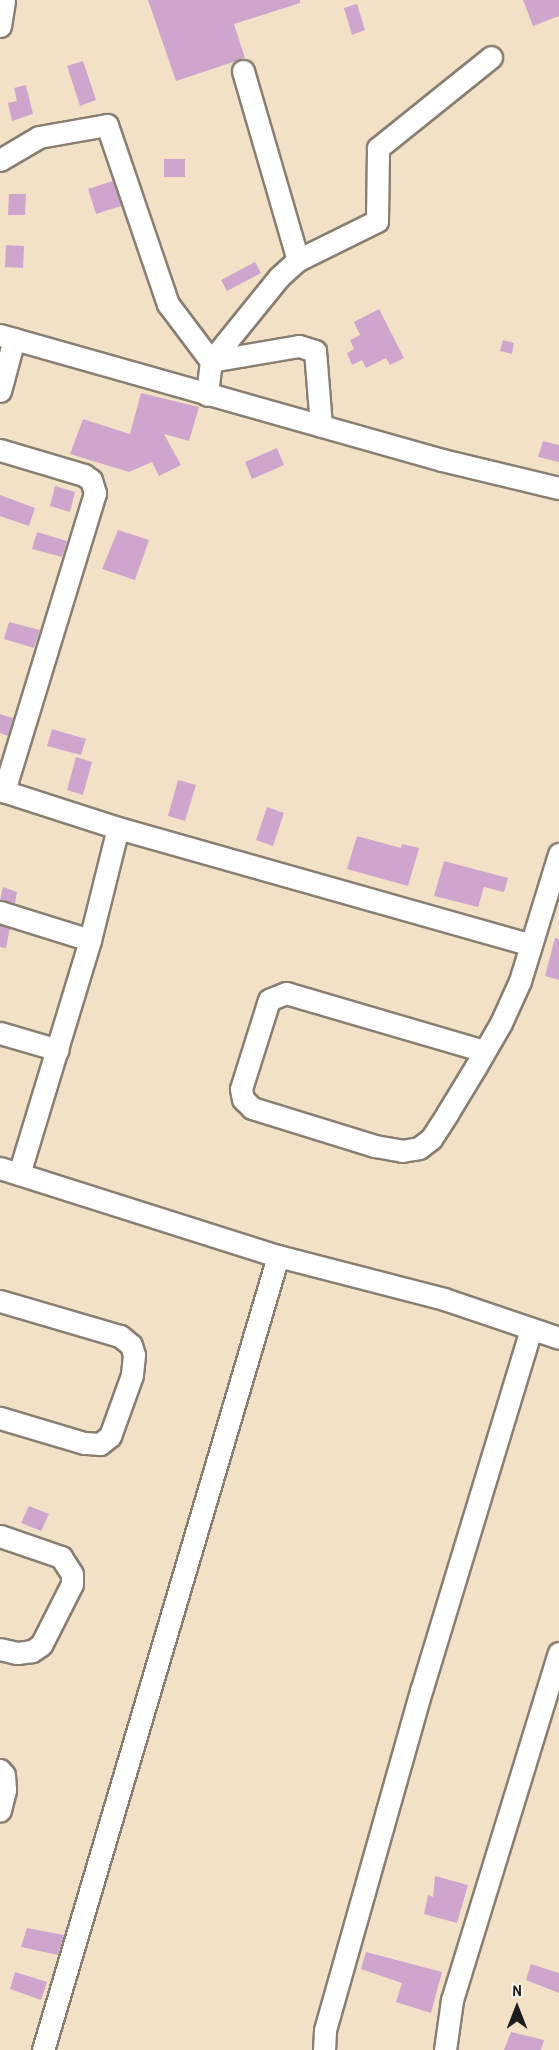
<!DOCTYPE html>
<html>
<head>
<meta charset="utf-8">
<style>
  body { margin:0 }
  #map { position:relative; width:559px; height:2050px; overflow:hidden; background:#f3e1c7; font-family:"Patrick Hand",sans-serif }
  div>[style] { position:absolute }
  .building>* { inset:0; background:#cea6cd }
  .roads { filter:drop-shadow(2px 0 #887e72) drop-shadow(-2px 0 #887e72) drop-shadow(0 2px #887e72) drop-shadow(0 -2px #887e72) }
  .minor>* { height:21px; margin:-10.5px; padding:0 10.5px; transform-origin:10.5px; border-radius:10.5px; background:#fff }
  span { translate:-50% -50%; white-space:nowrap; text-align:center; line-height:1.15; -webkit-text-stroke:4.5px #f7f3e8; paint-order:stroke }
  .north { position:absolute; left:487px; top:1978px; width:60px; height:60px; -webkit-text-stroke:4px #f7f3e8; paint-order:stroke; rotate:0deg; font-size:16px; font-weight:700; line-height:24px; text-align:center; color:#1c1c1c }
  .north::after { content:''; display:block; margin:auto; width:21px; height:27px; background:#1c1c1c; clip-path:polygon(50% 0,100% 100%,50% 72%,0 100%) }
</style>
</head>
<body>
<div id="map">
  <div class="building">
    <i style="clip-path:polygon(148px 0,300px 0,300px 3px,234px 24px,245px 58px,176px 81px)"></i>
    <i style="clip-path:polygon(523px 0,559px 0,559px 16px,533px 26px)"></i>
    <i style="clip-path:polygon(357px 4px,365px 30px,352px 35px,344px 8px)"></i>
    <i style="clip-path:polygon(83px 61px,96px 100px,80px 106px,67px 66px)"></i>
    <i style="clip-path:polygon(26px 85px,33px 114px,12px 121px,8px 103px,17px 101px,14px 88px)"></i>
    <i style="clip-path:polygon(164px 159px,185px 159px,185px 177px,164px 177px)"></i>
    <i style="clip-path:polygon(113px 181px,121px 206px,96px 214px,88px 189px)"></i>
    <i style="clip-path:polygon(9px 194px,26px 194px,25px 215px,8px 215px)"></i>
    <i style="clip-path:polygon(6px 245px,24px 246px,23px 268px,5px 267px)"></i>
    <i style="clip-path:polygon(255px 262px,261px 273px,227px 291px,221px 280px)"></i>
    <i style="clip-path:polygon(379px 309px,404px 358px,390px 365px,386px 358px,366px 368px,362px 360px,352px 365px,347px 353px,354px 349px,350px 340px,360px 335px,354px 322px)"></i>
    <i style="clip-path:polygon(503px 340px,514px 343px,512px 354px,500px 351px)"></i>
    <i style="clip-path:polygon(141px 393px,199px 407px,189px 441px,164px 434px,181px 465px,159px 476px,152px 462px,129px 472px,70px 454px,83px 419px,130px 434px)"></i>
    <i style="clip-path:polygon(543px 441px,559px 445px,559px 462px,538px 457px)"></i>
    <i style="clip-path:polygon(277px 448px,284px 465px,252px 479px,245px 462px)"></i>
    <i style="clip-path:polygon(55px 486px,75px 492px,70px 512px,50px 506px)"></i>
    <i style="clip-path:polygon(0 495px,35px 508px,29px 526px,0 516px)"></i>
    <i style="clip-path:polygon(118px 530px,149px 540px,135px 580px,102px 569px)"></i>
    <i style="clip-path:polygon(37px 532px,67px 541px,62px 557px,32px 549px)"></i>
    <i style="clip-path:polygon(9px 622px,40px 630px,34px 648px,4px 639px)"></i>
    <i style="clip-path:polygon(0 714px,13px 718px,8px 736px,0 733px)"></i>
    <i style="clip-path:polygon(52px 729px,86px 739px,81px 755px,47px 746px)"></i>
    <i style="clip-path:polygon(76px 757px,92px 762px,83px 795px,67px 790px)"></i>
    <i style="clip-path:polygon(178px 780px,196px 785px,185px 821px,168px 816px)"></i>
    <i style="clip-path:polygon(267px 807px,284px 813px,273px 846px,256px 840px)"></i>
    <i style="clip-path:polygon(357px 836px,401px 848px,402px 844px,419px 848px,408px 886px,347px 869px)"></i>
    <i style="clip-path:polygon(444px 861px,508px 878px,504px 892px,484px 887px,478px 907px,434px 896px)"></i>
    <i style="clip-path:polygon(3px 887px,17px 892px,15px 903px,0 900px)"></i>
    <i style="clip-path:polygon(0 925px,10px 928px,6px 948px,0 947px)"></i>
    <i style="clip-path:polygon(555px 938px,559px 939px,559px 980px,545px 976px)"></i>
    <i style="clip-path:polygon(29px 1506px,49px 1514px,41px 1531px,21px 1523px)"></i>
    <i style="clip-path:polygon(435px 1876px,468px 1885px,457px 1923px,424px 1914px,428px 1895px,433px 1897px)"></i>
    <i style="clip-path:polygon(27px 1928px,64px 1935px,58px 1955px,21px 1947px)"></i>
    <i style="clip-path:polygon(366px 1952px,442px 1972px,431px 2013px,396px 2002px,402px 1983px,361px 1969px)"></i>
    <i style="clip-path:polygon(531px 1964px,559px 1973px,559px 1993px,526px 1980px)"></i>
    <i style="clip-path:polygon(15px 1972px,47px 1982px,41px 2000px,10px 1989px)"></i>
    <i style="clip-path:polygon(511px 2032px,544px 2040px,541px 2050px,504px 2050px)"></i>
  </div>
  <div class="roads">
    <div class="minor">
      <i style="left:0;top:26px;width:26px;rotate:-81deg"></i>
      <i style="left:243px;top:71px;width:197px;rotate:73.8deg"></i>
      <i style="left:0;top:160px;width:45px;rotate:-30.5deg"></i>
      <i style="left:39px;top:137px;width:69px;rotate:-10deg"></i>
      <i style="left:107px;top:125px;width:189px;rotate:71.2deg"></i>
      <i style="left:168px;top:304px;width:71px;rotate:53deg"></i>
      <i style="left:211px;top:361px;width:34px;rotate:97deg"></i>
      <i style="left:0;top:335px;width:459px;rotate:15.8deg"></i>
      <i style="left:442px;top:460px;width:120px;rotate:13.5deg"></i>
      <i style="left:211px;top:361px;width:108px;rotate:-51deg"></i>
      <i style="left:279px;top:277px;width:25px;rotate:-42deg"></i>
      <i style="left:298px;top:260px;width:88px;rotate:-26.3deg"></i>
      <i style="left:377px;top:221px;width:73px;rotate:-89.2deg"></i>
      <i style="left:378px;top:148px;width:145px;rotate:-38.8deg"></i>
      <i style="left:211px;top:361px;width:89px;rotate:-9.7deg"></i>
      <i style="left:299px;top:346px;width:17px;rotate:17deg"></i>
      <i style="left:315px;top:351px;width:75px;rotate:85.4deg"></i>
      <i style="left:0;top:391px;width:54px;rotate:-74.9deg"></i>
      <i style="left:0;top:450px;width:88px;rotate:16.6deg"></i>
      <i style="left:84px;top:475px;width:9px;rotate:36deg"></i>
      <i style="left:91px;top:480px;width:14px;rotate:73deg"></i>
      <i style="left:95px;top:493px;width:312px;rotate:107deg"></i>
      <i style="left:0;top:790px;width:124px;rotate:17.9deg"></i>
      <i style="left:118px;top:828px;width:429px;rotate:15.8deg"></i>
      <i style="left:0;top:912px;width:94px;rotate:17.3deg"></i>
      <i style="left:0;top:1033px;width:60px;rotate:16.3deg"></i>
      <i style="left:484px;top:1051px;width:206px;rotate:-163.7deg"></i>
      <i style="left:286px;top:993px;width:18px;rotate:158deg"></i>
      <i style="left:269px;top:1000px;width:93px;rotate:107.5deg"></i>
      <i style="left:241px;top:1089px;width:10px;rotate:79deg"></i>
      <i style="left:243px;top:1099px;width:13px;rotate:45deg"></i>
      <i style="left:252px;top:1108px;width:129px;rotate:17.2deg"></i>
      <i style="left:375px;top:1146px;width:27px;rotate:10deg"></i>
      <i style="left:402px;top:1151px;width:17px;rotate:-10deg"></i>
      <i style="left:419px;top:1148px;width:15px;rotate:-37deg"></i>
      <i style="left:431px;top:1139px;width:30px;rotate:-57deg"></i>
      <i style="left:447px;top:1114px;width:54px;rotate:-58.7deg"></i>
      <i style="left:475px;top:1068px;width:52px;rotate:-60deg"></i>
      <i style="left:501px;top:1023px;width:46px;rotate:-65.7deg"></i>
      <i style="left:520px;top:981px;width:133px;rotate:-72.9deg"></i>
      <i style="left:0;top:1168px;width:292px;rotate:17.6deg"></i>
      <i style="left:278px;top:1256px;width:171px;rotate:14.5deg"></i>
      <i style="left:444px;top:1299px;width:121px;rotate:18.7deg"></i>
      <i style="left:19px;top:1174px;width:245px;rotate:-73.1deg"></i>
      <i style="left:90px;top:940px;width:115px;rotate:-76deg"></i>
      <i style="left:0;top:1301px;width:125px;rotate:16.3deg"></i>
      <i style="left:120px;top:1336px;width:14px;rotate:39deg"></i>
      <i style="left:131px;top:1345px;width:10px;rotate:73deg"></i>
      <i style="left:134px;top:1355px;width:20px;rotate:96deg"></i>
      <i style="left:132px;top:1375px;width:65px;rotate:109.8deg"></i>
      <i style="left:110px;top:1436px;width:13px;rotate:141deg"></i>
      <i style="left:100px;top:1444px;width:16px;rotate:-176deg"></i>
      <i style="left:84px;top:1443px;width:88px;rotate:-163.4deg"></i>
      <i style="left:0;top:1536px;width:65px;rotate:19deg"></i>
      <i style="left:61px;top:1557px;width:20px;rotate:57deg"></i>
      <i style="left:72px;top:1574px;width:10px;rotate:90deg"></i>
      <i style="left:72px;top:1584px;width:68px;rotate:116.9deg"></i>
      <i style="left:41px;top:1645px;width:11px;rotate:146deg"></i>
      <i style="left:32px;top:1651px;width:15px;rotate:172deg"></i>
      <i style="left:17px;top:1653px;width:17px;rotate:-167deg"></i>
      <i style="left:0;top:1770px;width:6px;rotate:51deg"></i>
      <i style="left:4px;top:1775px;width:15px;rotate:86deg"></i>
      <i style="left:5px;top:1790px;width:21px;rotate:104deg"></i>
      <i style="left:43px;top:2050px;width:828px;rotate:-73.51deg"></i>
      <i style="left:324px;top:2050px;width:20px;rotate:-87deg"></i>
      <i style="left:325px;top:2030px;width:355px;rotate:-74.2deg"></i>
      <i style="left:422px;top:1688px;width:375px;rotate:-73.1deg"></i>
      <i style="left:445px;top:2050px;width:50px;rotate:-82deg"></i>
      <i style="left:452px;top:2000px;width:363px;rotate:-72.9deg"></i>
    </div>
  </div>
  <div class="north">N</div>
</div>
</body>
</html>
